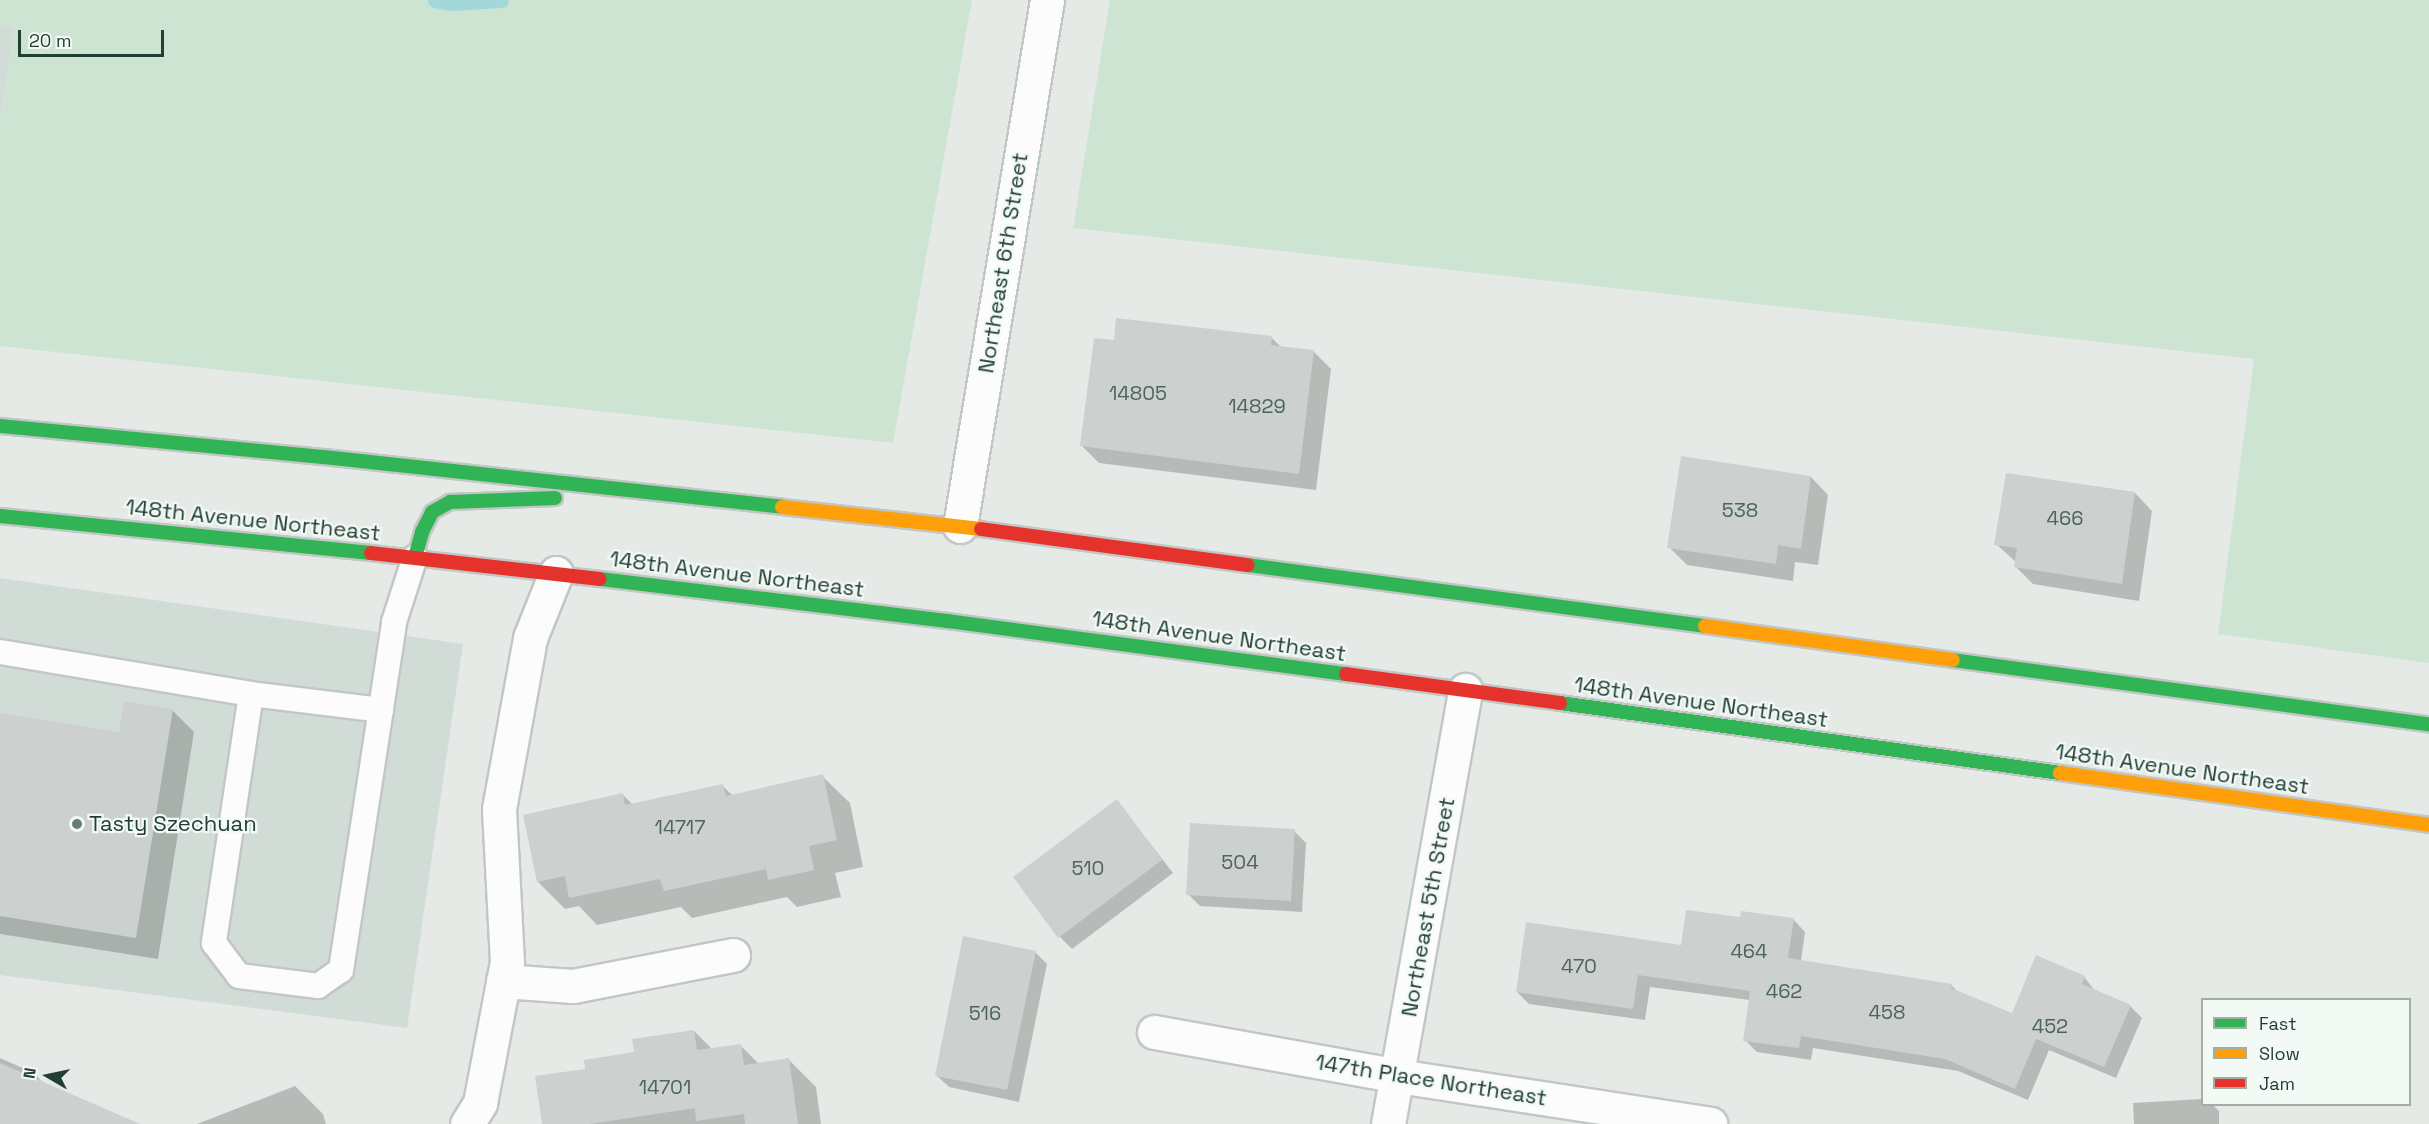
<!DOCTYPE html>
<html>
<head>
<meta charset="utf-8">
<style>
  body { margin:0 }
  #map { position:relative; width:2429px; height:1124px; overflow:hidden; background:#e5eae7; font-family:"Space Grotesk",sans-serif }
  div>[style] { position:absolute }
  .built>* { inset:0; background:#d2dcd7 }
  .green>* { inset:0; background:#cde4d2 }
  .shadow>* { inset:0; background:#0003 }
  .stream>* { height:15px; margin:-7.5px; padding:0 7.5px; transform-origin:7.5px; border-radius:7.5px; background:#a3d8da }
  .building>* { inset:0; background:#ccd1cf }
  .roads { filter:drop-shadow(2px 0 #c2c7c4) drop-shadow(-2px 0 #c2c7c4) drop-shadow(0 2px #c2c7c4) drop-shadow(0 -2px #c2c7c4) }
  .lane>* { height:24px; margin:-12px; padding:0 12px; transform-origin:12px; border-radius:12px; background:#fbfcfb }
  .street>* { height:33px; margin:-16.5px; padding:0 16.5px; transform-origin:16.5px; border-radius:16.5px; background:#fbfcfb }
  .fast>* { height:14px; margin:-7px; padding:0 7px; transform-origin:7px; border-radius:7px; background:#30b455 }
  .slow>* { height:14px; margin:-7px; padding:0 7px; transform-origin:7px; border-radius:7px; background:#ff9f0a }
  .jam>* { height:14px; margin:-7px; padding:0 7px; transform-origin:7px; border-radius:7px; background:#e5322d }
  .dots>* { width:16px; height:16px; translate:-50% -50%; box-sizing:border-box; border:3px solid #f3f9f5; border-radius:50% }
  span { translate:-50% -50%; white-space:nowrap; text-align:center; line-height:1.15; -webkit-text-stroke:4.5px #f3f9f5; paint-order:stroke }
  .number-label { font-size:20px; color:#4c645c }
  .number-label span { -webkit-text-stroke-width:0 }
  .street-label { font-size:22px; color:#213f34 }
  .poi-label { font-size:22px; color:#213f34 }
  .left { translate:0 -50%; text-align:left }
  .legend { position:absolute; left:2201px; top:998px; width:210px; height:108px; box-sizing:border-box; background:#f3f9f5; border:2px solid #9fafa8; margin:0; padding:8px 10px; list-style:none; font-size:18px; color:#213f34 }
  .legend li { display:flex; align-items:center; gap:12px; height:30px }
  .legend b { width:30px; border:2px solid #9fafa8 }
  .north { position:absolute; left:18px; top:1046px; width:60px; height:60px; -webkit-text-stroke:4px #f3f9f5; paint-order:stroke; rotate:279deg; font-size:16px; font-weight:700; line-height:24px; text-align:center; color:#213f34 }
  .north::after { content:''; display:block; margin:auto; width:21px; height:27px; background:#213f34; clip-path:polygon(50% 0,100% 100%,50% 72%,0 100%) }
  .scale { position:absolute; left:18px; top:30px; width:146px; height:27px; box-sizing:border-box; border:3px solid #213f34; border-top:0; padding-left:8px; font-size:18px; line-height:21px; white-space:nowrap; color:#213f34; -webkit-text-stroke:4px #f3f9f5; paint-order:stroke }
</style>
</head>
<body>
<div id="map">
  <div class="built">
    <i style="clip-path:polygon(0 24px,15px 27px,0 121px)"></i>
    <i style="clip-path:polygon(0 578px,463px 644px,407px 1028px,0 975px)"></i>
  </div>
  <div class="green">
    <i style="clip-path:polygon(0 0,972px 0,893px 443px,0 346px,0 121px,15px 27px,0 24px)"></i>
    <i style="clip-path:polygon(1110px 0,2429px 0,2429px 663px,2218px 634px,2254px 359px,1073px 228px)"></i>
  </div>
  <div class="shadow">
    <i style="clip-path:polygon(1272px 338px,1281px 347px,1313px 351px,1331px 369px,1316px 490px,1099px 463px,1081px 445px,1115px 342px)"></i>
    <i style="clip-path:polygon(1811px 477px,1828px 495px,1818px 565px,1795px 562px,1793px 581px,1687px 565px,1669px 547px)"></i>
    <i style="clip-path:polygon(2135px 493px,2152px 511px,2139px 601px,2033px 584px,2016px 567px,2016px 562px,1996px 544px)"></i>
    <i style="clip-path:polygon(172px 710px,194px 732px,158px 959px,0 934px,0 715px,120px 734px)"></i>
    <i style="clip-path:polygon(822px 776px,850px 803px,863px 867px,835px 873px,841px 897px,797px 907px,787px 897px,692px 918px,681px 907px,597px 925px,579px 906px,565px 909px,538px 882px,623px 795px,633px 805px,723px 786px,733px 796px)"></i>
    <i style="clip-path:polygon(1117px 801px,1173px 873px,1072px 949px,1060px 937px,1015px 877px)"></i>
    <i style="clip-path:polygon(1294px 831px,1306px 843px,1302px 912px,1200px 906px,1188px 894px)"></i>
    <i style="clip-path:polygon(1741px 919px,1793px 919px,1805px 932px,1801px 961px,1951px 985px,1959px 993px,2013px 1015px,2084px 977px,2096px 992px,2130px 1006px,2142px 1018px,2116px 1078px,2049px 1050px,2028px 1100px,1958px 1071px,1813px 1048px,1811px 1060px,1757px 1052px,1745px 1040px,1750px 1000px,1650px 987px,1645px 1020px,1529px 1004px,1517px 992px,1682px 946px)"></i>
    <i style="clip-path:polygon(1035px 952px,1047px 964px,1019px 1102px,949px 1087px,936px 1075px)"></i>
    <i style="clip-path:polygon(694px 1031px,712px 1049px,740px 1045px,759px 1064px,789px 1060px,816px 1087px,821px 1124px,543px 1124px,587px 1070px)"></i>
    <i style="clip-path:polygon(0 1058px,34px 1073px,44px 1084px,103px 1124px,0 1124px)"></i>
    <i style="clip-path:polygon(295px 1086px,323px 1114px,326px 1124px,197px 1124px)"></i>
    <i style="clip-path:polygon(2202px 1099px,2202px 1104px,2212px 1104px,2219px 1111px,2219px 1124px,2134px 1124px,2133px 1103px)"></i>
  </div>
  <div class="stream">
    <i style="left:435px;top:0;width:17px;rotate:10deg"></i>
    <i style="left:452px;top:3px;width:49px;rotate:-3.5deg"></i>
  </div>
  <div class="building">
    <i style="clip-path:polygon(1116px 318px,1272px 336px,1271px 345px,1314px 350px,1299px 474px,1080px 446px,1094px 338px,1114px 340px)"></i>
    <i style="clip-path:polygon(1681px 456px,1811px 476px,1801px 549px,1778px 545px,1776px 564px,1667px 548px)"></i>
    <i style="clip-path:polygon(2006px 473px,2135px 492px,2122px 584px,2014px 567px,2017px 548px,1994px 545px)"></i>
    <i style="clip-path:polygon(124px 701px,173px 709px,136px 938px,0 916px,0 713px,119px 732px)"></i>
    <i style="clip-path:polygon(823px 774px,837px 840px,809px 846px,814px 870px,768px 880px,766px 869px,664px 891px,660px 879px,569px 898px,565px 876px,537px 882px,523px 815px,623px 793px,625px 805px,723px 784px,726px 796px)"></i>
    <i style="clip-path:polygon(1117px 799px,1162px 860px,1058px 938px,1013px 877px)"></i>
    <i style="clip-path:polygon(1190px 823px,1295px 829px,1291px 901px,1186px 895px)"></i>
    <i style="clip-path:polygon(1686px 910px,1740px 917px,1741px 911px,1794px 918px,1788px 958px,1952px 984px,1951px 988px,2012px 1013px,2036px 955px,2085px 976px,2082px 984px,2131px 1005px,2104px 1067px,2036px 1039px,2015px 1089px,1945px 1059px,1801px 1036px,1799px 1048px,1743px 1041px,1750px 991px,1638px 975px,1633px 1009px,1516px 992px,1526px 922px,1681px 945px)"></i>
    <i style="clip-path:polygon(963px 936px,1036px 951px,1007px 1090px,935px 1076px)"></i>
    <i style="clip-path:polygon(694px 1030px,697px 1050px,741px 1044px,744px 1065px,789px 1058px,798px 1124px,745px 1124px,744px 1114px,696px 1121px,695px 1108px,590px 1124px,542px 1124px,535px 1076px,585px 1069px,584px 1060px,634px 1052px,632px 1039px)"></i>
    <i style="clip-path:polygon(0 1063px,140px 1124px,0 1124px)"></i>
  </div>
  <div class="roads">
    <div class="lane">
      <i style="left:0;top:652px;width:254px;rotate:9.5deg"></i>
      <i style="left:251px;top:694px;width:252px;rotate:98.5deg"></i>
      <i style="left:214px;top:943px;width:41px;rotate:52.9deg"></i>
      <i style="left:239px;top:976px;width:80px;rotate:7.2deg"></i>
      <i style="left:318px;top:986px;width:28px;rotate:-35deg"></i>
      <i style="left:341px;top:970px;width:352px;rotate:-81.3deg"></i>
      <i style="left:394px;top:622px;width:68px;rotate:-72.1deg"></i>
      <i style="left:251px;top:694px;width:131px;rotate:7deg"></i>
    </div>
    <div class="street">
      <i style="left:960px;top:526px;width:533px;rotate:-80.61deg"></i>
      <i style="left:503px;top:981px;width:70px;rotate:4.1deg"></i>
      <i style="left:573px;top:986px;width:163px;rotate:-11deg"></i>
      <i style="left:1154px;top:1032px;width:248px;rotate:10.2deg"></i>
      <i style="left:1398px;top:1076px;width:316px;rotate:8.7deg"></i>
      <i style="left:467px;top:1124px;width:25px;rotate:-58deg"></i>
      <i style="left:480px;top:1103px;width:144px;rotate:-79.2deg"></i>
      <i style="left:507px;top:962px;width:153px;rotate:-93deg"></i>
      <i style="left:499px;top:809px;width:174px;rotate:-79.7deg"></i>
      <i style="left:530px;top:638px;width:70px;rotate:-68.2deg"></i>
      <i style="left:1388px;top:1124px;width:441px;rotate:-79.9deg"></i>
    </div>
    <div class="fast">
      <i style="left:0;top:426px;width:325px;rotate:5.5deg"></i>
      <i style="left:324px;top:457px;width:461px;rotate:6.2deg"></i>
      <i style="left:0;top:516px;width:373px;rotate:5.7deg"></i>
      <i style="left:415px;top:557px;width:26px;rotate:-74deg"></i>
      <i style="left:422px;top:532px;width:22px;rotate:-63deg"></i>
      <i style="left:432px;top:512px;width:21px;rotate:-29deg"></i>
      <i style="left:450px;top:502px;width:105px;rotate:-2.2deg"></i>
      <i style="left:1248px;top:565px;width:461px;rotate:7.6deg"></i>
      <i style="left:600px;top:579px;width:351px;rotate:6.9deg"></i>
      <i style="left:948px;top:621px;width:402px;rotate:7.6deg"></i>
      <i style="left:1953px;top:660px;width:480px;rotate:7.7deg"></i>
      <i style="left:1560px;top:703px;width:505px;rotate:7.97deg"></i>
    </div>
    <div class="slow">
      <i style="left:782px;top:507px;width:200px;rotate:6.3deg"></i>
      <i style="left:1705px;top:626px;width:250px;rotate:7.8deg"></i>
      <i style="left:2060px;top:773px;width:373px;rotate:8deg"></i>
    </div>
    <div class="jam">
      <i style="left:981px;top:529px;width:269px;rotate:7.7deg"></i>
      <i style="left:371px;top:553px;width:230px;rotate:6.5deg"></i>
      <i style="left:1346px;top:674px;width:216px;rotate:7.7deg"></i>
    </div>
  </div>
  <div class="dots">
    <i style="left:77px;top:824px;background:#667b73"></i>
  </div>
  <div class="number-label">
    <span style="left:1138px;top:393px">14805</span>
    <span style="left:1257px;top:406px">14829</span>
    <span style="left:1740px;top:510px">538</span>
    <span style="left:2065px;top:518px">466</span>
    <span style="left:680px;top:827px">14717</span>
    <span style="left:1240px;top:862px">504</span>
    <span style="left:1088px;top:868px">510</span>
    <span style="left:1749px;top:951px">464</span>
    <span style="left:1579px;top:966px">470</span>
    <span style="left:1784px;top:991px">462</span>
    <span style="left:1887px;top:1012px">458</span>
    <span style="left:985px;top:1013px">516</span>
    <span style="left:2050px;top:1026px">452</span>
    <span style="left:665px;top:1087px">14701</span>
  </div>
  <div class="street-label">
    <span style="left:1003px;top:263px;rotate:-81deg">Northeast 6th Street</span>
    <span style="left:253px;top:520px;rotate:6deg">148th Avenue Northeast</span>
    <span style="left:737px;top:574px;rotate:7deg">148th Avenue Northeast</span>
    <span style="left:1219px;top:636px;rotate:8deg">148th Avenue Northeast</span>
    <span style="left:1701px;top:702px;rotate:8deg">148th Avenue Northeast</span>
    <span style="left:2182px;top:769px;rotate:8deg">148th Avenue Northeast</span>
    <span style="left:1428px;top:907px;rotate:-80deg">Northeast 5th Street</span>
    <span style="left:1431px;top:1080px;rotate:9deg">147th Place Northeast</span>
  </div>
  <div class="poi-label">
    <span class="left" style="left:89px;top:824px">Tasty Szechuan</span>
  </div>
  <ul class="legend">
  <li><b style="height:8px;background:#30b455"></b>Fast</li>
  <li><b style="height:8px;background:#ff9f0a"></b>Slow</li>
  <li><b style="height:8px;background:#e5322d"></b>Jam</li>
  </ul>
  <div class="north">N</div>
  <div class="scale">20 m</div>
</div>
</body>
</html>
